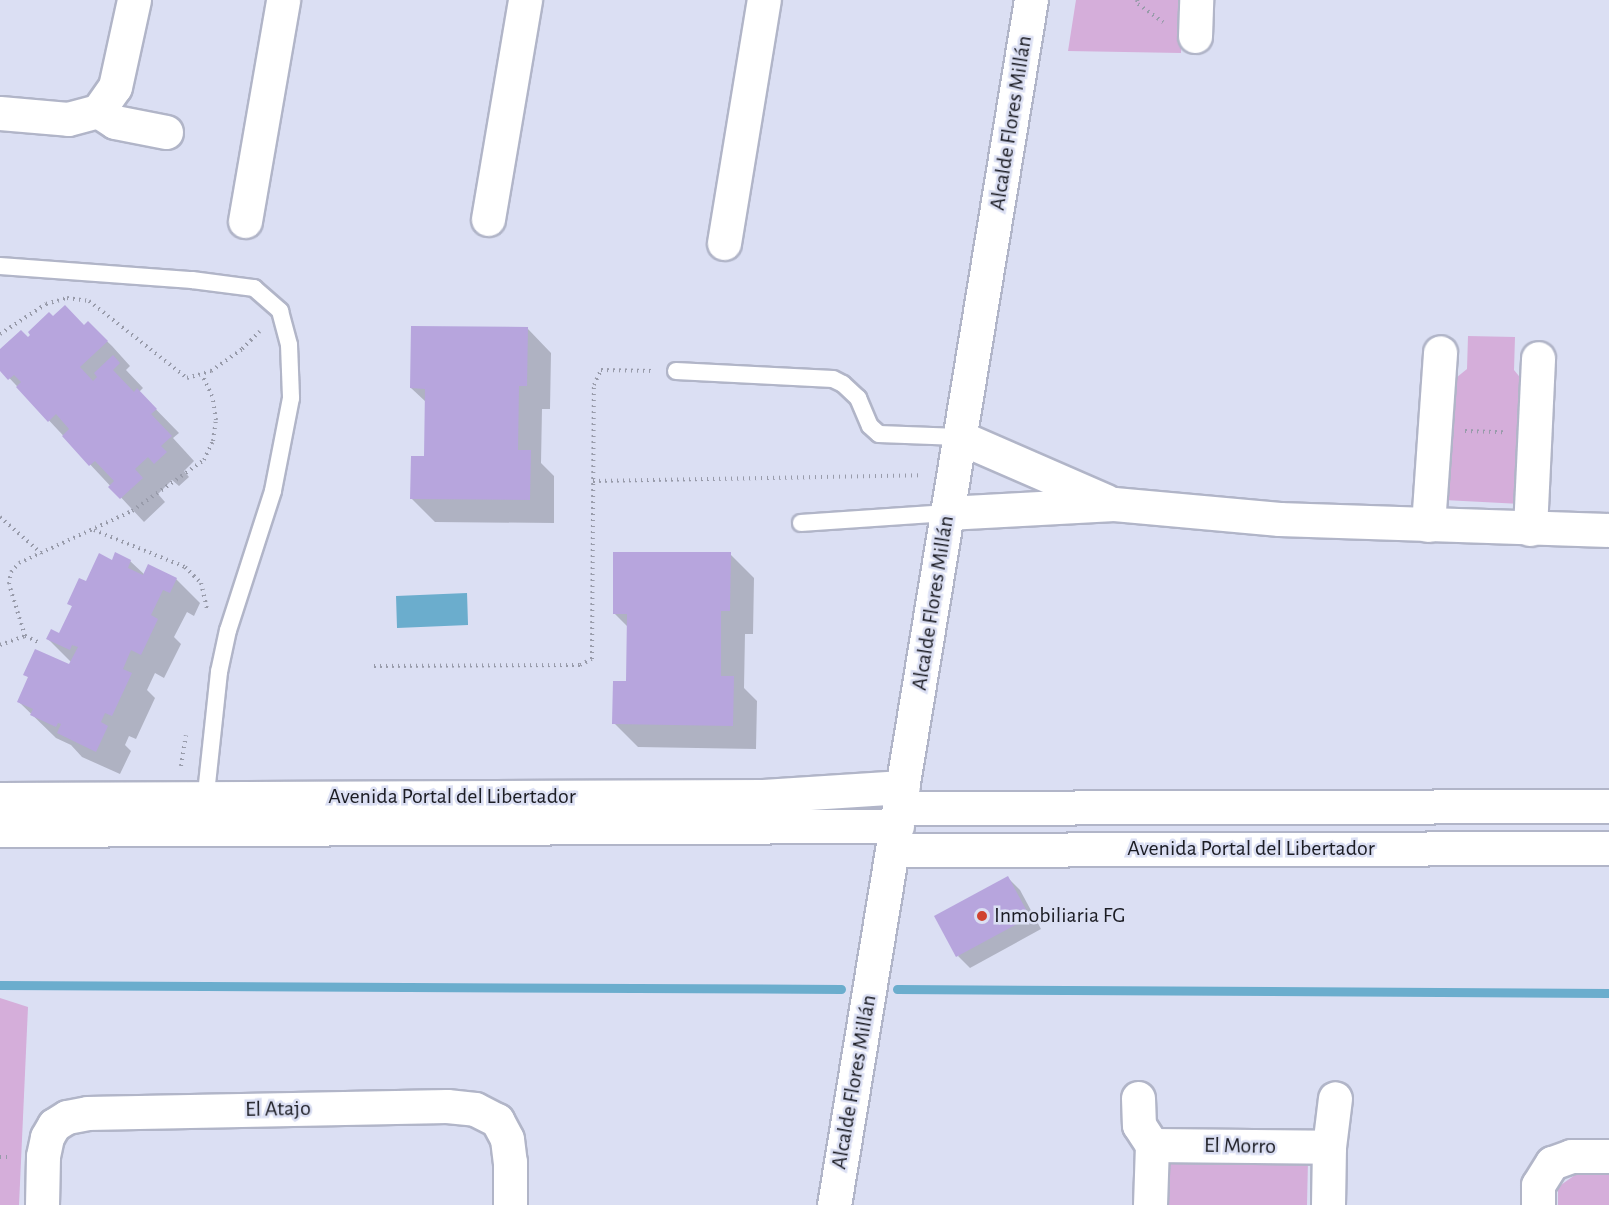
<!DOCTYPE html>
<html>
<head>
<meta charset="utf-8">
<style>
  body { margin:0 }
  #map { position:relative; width:1609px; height:1205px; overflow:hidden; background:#dbdff3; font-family:"Alegreya Sans",sans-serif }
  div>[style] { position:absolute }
  .green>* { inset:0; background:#d5aeda }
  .water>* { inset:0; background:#6badcd }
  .shadow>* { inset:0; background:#0003 }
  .stream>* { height:9px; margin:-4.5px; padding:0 4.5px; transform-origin:4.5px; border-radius:4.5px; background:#6badcd }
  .building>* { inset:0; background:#b7a5dd }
  .path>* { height:4px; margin-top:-2px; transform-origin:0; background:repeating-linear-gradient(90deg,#989baa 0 1.5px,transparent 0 6px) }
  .roads { filter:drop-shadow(2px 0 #b1b5c8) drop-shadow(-2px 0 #b1b5c8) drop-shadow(0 2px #b1b5c8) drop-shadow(0 -2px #b1b5c8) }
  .service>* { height:16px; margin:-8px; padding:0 8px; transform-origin:8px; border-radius:8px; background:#fff }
  .minor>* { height:33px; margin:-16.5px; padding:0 16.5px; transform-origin:16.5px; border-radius:16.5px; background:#fff }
  .tertiary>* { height:33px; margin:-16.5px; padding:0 16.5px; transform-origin:16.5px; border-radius:16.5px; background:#fff }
  .dots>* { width:16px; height:16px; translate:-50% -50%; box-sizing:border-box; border:3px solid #dbdff3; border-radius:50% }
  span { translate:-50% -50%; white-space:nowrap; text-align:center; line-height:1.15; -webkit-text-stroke:5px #dbdff3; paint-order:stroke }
  .street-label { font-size:22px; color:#1b1c23 }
  .poi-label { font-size:22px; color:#1b1c23 }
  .left { translate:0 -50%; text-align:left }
</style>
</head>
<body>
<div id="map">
  <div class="green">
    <i style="clip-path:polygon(1076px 0,1183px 0,1181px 53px,1068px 51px)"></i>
    <i style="clip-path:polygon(1468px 336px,1515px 337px,1514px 370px,1527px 386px,1521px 504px,1444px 500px,1451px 382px,1467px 369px)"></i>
    <i style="clip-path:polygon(0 998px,28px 1007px,19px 1205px,0 1205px)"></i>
    <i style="clip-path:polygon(1168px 1158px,1308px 1160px,1307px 1205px,1167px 1205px)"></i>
    <i style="clip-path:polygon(1575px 1175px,1609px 1175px,1609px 1205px,1558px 1205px,1558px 1187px)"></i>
  </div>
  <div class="water">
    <i style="clip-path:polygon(467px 593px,468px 625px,397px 628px,396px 596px)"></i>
  </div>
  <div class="shadow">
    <i style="clip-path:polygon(53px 318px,85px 326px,88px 323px,112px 346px,130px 366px,126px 370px,143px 388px,139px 392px,179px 433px,173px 438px,194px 461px,184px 471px,189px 477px,179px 486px,172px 480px,158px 494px,165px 502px,144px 522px,0 368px,0 351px,28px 339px)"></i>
    <i style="clip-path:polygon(528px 329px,551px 353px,550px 409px,542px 409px,541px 463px,554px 476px,554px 523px,435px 522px,411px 498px,425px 458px,426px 402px,411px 388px)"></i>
    <i style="clip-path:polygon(730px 554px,754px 578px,753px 634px,745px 634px,744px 688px,757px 701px,756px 749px,638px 747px,614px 723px,628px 683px,629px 628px,614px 613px)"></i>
    <i style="clip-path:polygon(130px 561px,145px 575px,176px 579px,200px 603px,194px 616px,187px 612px,174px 637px,181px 644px,164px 678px,155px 673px,147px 690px,155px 698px,136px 739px,129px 736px,125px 745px,131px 751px,120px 774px,82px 757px,71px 745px,56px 738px,19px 702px,29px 678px,25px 674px,70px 666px,72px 663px,48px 639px,60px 635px,73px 607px,69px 603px,87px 583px,113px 562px)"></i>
    <i style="clip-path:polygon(1008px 878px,1020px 890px,1041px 929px,970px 968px,958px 956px)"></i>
  </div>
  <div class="stream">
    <i style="left:0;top:985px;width:841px;rotate:0.27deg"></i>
    <i style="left:897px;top:989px;width:712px;rotate:0.32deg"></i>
  </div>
  <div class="building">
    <i style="clip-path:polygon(65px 305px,84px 325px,88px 321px,108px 341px,80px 367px,93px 381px,97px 377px,94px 373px,113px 355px,120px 363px,113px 370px,134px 392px,137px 388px,157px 409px,151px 414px,172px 436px,161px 446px,167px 452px,154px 464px,148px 457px,135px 469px,143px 478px,120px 499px,108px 487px,114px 481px,95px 461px,89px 466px,62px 436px,69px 429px,56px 414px,48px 422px,16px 387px,21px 382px,14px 375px,8px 380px,0 371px,0 349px,21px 330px,28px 337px,30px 335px,28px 332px,49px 312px,53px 316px)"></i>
    <i style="clip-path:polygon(411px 326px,528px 327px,527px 386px,519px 386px,518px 450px,531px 450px,530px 500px,410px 499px,411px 456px,424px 456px,425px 389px,410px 388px)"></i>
    <i style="clip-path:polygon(115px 552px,131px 560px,128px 568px,143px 575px,148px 564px,177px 578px,170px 593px,163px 590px,151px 615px,158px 619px,141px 655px,131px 650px,123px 669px,132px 673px,112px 716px,105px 713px,101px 722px,108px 726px,96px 752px,57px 733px,61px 724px,58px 723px,56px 727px,30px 715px,33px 709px,17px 702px,28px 677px,23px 675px,35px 649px,69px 664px,78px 647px,72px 645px,70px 650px,46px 639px,51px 629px,59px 633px,72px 606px,67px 604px,79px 578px,86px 581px,99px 553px,112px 560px)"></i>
    <i style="clip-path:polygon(613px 552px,731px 552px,730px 611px,721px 611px,721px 676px,734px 676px,733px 726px,612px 724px,613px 681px,626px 681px,627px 614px,613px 614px)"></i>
    <i style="clip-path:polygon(1008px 876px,1030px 917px,956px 957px,934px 916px)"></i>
  </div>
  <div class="path">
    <i style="left:1137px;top:0;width:4px;rotate:76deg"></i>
    <i style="left:1138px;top:4px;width:31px;rotate:36deg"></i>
    <i style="left:0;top:334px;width:55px;rotate:-33.1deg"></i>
    <i style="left:46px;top:304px;width:22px;rotate:-16deg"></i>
    <i style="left:67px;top:298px;width:22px;rotate:8deg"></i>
    <i style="left:89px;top:301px;width:125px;rotate:38.2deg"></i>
    <i style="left:187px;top:378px;width:25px;rotate:-16deg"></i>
    <i style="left:211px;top:371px;width:38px;rotate:-35deg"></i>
    <i style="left:242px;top:349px;width:25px;rotate:-45deg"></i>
    <i style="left:1465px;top:431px;width:38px;rotate:2deg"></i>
    <i style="left:593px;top:481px;width:329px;rotate:-1deg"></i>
    <i style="left:0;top:517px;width:55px;rotate:41.3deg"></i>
    <i style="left:94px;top:530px;width:98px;rotate:22.1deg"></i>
    <i style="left:185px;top:567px;width:23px;rotate:45deg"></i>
    <i style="left:201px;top:583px;width:28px;rotate:77deg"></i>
    <i style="left:25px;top:636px;width:54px;rotate:-107.1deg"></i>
    <i style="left:9px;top:584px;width:12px;rotate:-81deg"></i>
    <i style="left:11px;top:572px;width:12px;rotate:-48deg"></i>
    <i style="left:19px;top:563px;width:124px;rotate:-24.7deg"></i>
    <i style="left:132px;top:511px;width:88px;rotate:-35.3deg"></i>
    <i style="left:204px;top:460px;width:21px;rotate:-65deg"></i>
    <i style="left:213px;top:441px;width:21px;rotate:-82deg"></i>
    <i style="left:216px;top:420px;width:24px;rotate:-99deg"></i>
    <i style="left:212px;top:396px;width:23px;rotate:-115deg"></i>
    <i style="left:0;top:645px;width:27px;rotate:-20deg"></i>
    <i style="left:25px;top:636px;width:17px;rotate:25deg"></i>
    <i style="left:374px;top:666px;width:206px;rotate:-0.3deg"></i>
    <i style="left:580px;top:665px;width:13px;rotate:-27deg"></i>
    <i style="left:592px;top:659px;width:274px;rotate:-89.6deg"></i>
    <i style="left:594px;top:385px;width:17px;rotate:-65deg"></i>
    <i style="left:601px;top:370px;width:53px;rotate:1.1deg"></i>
    <i style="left:181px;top:766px;width:31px;rotate:-81deg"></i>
    <i style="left:0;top:1157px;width:12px"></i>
  </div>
  <div class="roads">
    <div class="service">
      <i style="left:0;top:266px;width:193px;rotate:4.2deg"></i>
      <i style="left:192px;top:280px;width:63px;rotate:7.4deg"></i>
      <i style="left:254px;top:288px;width:35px;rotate:41deg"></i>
      <i style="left:280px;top:311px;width:35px;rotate:75deg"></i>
      <i style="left:289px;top:345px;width:53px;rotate:87.8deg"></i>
      <i style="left:291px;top:398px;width:95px;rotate:101deg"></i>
      <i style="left:273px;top:491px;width:146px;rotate:107.9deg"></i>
      <i style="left:228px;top:630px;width:43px;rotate:102.1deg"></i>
      <i style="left:219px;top:672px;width:133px;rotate:96.1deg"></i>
      <i style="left:676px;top:371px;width:157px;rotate:2.9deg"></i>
      <i style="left:833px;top:379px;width:11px;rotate:27deg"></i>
      <i style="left:843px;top:384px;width:21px;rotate:43deg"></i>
      <i style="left:858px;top:398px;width:30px;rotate:67deg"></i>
      <i style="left:870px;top:426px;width:12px;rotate:42deg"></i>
      <i style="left:879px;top:434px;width:80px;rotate:2.1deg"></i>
      <i style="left:801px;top:523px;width:146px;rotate:-3.9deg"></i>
    </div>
    <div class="minor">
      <i style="left:1195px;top:36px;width:36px;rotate:-88deg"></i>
      <i style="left:98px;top:111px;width:20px;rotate:33deg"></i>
      <i style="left:115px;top:122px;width:52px;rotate:11.1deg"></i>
      <i style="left:0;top:113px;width:68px;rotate:5deg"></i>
      <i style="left:68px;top:119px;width:31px;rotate:-15deg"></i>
      <i style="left:98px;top:111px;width:29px;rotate:-55deg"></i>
      <i style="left:115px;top:87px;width:89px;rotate:-77.7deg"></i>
      <i style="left:488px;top:219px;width:222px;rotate:-80.4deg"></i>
      <i style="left:245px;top:221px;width:224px;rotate:-80.2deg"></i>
      <i style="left:724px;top:243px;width:246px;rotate:-80.7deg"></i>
      <i style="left:959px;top:437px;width:160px;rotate:23.5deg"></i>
      <i style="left:947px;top:513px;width:167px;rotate:-3.1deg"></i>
      <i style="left:1114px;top:504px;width:166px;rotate:5.2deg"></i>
      <i style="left:1279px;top:519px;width:330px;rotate:1.9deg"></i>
      <i style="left:1428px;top:525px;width:173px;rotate:-86deg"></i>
      <i style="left:1530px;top:529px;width:171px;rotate:-87.3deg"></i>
      <i style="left:0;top:799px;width:763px;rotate:-0.23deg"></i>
      <i style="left:763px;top:796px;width:140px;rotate:-3.7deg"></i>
      <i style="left:900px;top:808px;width:709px;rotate:-0.16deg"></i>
      <i style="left:0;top:830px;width:897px;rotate:-0.26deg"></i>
      <i style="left:893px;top:850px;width:716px;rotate:-0.16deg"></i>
      <i style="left:1138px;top:1098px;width:27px;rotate:88deg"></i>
      <i style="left:1139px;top:1125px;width:24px;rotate:57deg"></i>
      <i style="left:1329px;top:1147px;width:49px;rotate:-83deg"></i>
      <i style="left:42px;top:1205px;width:49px;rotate:-88.8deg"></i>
      <i style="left:43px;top:1156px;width:19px;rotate:-78deg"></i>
      <i style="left:47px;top:1137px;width:14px;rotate:-60deg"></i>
      <i style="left:54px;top:1125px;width:15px;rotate:-32deg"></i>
      <i style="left:67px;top:1117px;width:20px;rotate:-11deg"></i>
      <i style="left:87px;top:1113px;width:360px;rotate:-1.1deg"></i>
      <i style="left:447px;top:1106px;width:28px;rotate:6deg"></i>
      <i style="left:475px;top:1109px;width:25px;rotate:27deg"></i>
      <i style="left:497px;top:1120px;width:21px;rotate:62deg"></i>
      <i style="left:507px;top:1139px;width:23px;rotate:83deg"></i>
      <i style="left:510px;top:1162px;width:43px;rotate:90deg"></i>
      <i style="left:1150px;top:1205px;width:60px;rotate:-88.1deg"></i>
      <i style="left:1152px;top:1145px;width:177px;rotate:0.6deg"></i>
      <i style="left:1329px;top:1147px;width:58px;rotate:91deg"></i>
      <i style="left:1538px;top:1205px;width:20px;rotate:-90deg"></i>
      <i style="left:1538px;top:1185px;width:26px;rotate:-58deg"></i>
      <i style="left:1552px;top:1163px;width:20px;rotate:-20deg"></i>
      <i style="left:1571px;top:1156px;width:38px"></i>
    </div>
    <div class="tertiary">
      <i style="left:834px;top:1205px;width:1221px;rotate:-80.72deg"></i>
    </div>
  </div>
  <div class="dots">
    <i style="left:982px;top:916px;background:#d0432f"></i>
  </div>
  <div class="street-label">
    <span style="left:1011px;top:123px;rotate:-81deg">Alcalde Flores Millán</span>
    <span style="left:933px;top:603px;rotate:-81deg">Alcalde Flores Millán</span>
    <span style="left:452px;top:797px">Avenida Portal del Libertador</span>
    <span style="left:1251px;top:849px">Avenida Portal del Libertador</span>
    <span style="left:854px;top:1082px;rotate:-80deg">Alcalde Flores Millán</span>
    <span style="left:278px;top:1109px;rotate:-1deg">El Atajo</span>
    <span style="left:1240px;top:1146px;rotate:1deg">El Morro</span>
  </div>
  <div class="poi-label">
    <span class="left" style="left:994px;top:916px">Inmobiliaria FG</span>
  </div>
</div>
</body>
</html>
